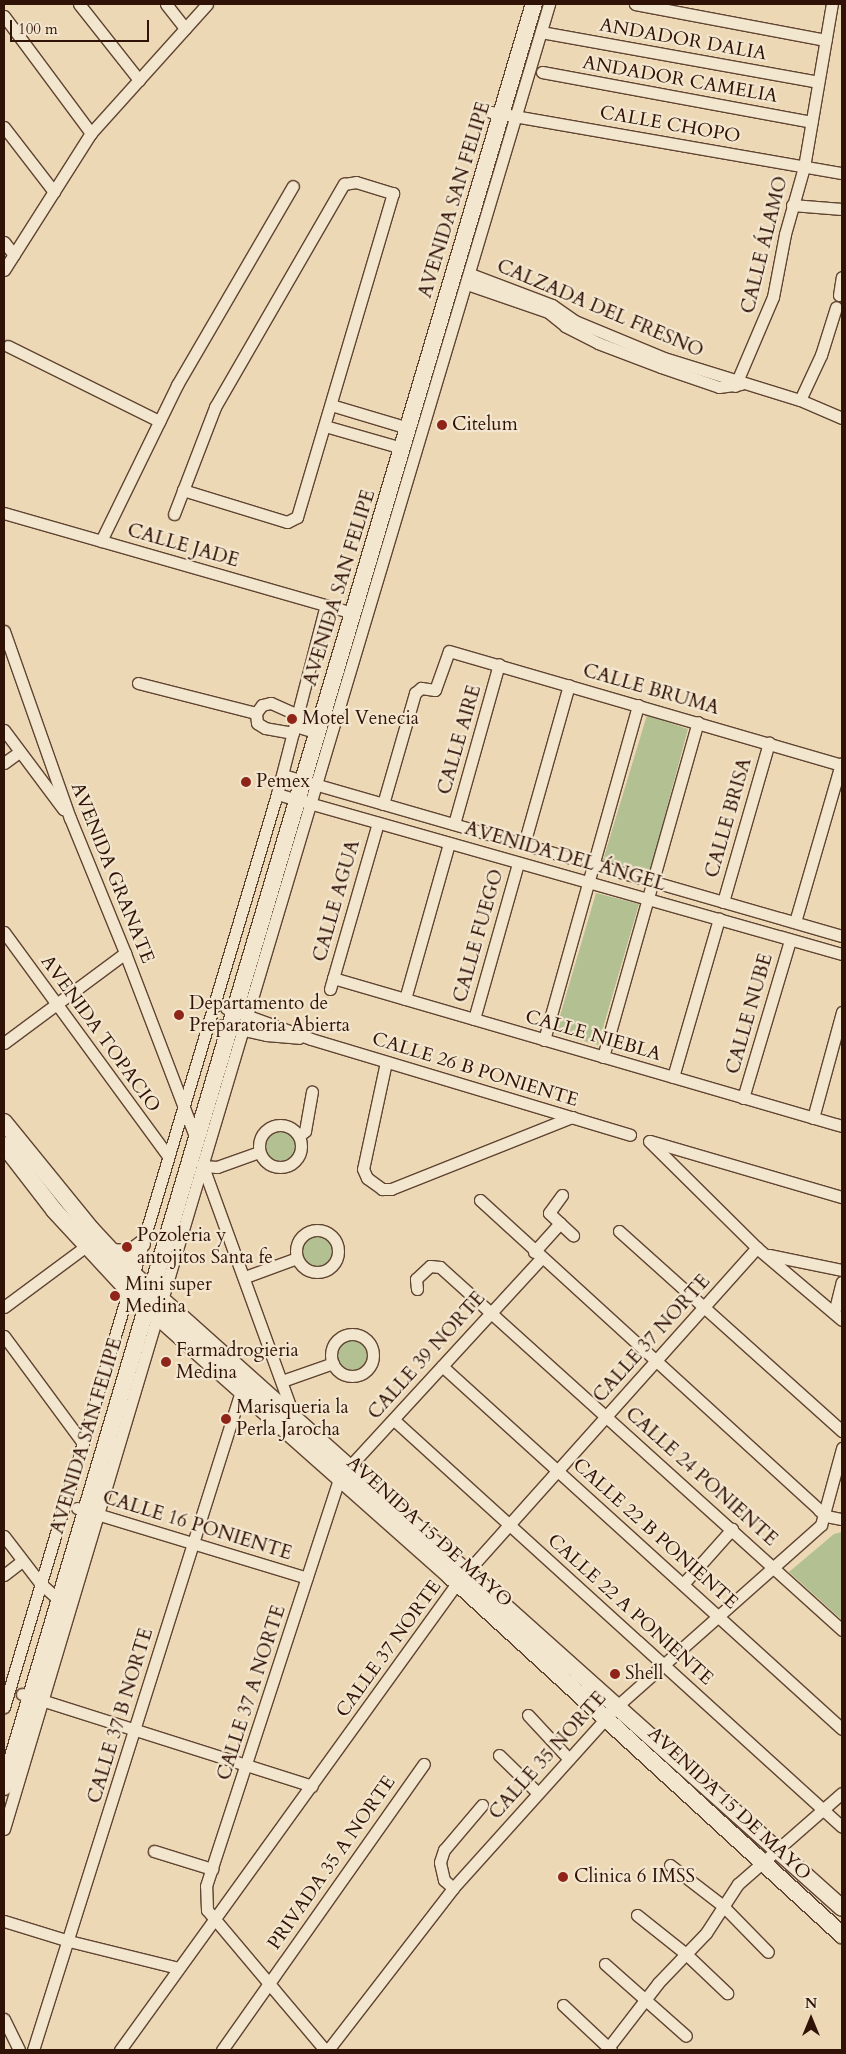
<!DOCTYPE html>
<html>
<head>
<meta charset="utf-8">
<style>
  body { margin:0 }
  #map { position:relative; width:846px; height:2054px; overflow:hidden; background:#edd8b5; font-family:Cardo,serif }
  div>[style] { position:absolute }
  .green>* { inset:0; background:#b3c091 }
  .roads { filter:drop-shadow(1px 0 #604432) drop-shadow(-1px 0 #604432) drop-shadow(0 1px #604432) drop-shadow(0 -1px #604432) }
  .street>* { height:11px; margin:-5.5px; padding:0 5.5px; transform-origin:5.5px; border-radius:5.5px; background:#f3e6cf }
  .street>.ring { margin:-5.5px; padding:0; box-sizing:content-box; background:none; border:11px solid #f3e6cf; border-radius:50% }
  .secondary>* { height:16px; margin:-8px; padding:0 8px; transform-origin:8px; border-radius:8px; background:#f3e6cf }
  .dots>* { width:14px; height:14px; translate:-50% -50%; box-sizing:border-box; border:2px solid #f3e6cf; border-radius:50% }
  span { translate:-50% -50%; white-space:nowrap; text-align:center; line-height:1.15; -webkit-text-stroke:4.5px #f3e6cf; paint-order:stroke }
  .street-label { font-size:19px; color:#311206 }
  .poi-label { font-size:19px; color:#311206 }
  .left { translate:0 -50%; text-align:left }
  .frame { position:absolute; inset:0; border:5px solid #311206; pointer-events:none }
  .north { position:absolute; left:786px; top:1994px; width:50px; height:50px; -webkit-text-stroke:4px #f3e6cf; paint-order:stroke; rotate:0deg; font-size:14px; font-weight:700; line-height:20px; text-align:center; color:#311206 }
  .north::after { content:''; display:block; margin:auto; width:18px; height:22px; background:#311206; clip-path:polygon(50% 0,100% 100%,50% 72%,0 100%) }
  .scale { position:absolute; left:10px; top:20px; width:139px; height:22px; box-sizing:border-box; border:2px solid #311206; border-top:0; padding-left:6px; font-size:15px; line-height:18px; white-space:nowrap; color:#311206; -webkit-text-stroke:4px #f3e6cf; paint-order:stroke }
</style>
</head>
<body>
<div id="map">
  <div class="green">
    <i style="clip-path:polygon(647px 715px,688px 729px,649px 875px,603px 860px)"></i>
    <i style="clip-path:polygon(596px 893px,639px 904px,598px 1045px,555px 1033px)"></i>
    <i style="clip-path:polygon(285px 1128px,298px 1141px,294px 1159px,276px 1165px,262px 1152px,266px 1134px)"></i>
    <i style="clip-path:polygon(322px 1233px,335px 1246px,332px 1264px,312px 1270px,299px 1257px,303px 1239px)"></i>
    <i style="clip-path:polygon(357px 1338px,371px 1351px,367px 1368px,348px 1374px,334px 1362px,338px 1344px)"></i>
    <i style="clip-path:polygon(842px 1532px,842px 1620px,789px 1572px,834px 1534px)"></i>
  </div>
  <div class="roads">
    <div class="street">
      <i style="left:79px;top:4px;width:97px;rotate:51.7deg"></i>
      <i style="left:166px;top:4px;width:31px;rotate:52deg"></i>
      <i style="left:635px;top:4px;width:194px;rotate:10.7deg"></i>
      <i style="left:4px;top:16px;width:146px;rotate:53.4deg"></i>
      <i style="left:541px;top:32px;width:281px;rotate:10.2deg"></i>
      <i style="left:542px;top:72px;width:274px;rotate:10.5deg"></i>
      <i style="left:491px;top:112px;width:356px;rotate:9.9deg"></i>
      <i style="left:4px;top:127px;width:82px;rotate:52.4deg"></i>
      <i style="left:792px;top:205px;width:50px;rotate:4.6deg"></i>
      <i style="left:4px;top:242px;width:16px;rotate:52deg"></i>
      <i style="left:4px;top:270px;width:162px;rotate:-57.6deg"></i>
      <i style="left:91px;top:133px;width:173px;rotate:-48deg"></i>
      <i style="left:470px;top:274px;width:88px;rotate:20.7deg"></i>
      <i style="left:552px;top:305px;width:28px;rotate:35deg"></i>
      <i style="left:575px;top:321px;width:96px;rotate:22.6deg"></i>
      <i style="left:664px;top:358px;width:142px;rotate:17.2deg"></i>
      <i style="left:800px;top:400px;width:46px;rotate:23.2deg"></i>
      <i style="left:467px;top:284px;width:86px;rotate:19.1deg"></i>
      <i style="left:548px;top:312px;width:22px;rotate:39deg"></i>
      <i style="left:565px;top:326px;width:37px;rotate:27deg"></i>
      <i style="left:598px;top:343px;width:67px;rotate:20.9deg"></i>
      <i style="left:661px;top:367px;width:61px;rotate:19deg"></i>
      <i style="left:719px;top:387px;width:22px;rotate:-8deg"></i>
      <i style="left:839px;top:295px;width:18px;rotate:-81deg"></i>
      <i style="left:8px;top:346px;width:169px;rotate:26.4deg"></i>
      <i style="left:735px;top:386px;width:97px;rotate:-66.9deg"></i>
      <i style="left:773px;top:297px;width:64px;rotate:-79.2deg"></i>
      <i style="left:785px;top:234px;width:70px;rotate:-74.2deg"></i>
      <i style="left:804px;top:167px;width:165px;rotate:-80.3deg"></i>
      <i style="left:800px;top:400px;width:50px;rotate:-65deg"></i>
      <i style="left:821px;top:355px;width:50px;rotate:-72.6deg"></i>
      <i style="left:331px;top:405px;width:80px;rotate:16.6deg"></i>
      <i style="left:325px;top:426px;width:80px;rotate:15.9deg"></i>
      <i style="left:4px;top:513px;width:363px;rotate:16deg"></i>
      <i style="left:174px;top:514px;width:115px;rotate:-69deg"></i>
      <i style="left:215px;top:407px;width:258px;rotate:-60deg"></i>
      <i style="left:344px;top:184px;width:12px;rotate:-9deg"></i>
      <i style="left:356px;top:182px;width:39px;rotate:17deg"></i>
      <i style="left:393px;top:193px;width:338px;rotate:106.5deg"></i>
      <i style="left:297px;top:517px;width:11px;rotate:153deg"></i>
      <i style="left:287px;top:522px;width:109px;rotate:-162.9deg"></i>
      <i style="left:101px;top:541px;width:174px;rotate:-64deg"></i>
      <i style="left:177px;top:385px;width:230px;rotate:-59.8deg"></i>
      <i style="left:4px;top:631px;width:198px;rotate:70.6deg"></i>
      <i style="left:70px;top:818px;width:146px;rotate:67.8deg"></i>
      <i style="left:125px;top:953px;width:202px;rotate:69.1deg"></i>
      <i style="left:138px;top:683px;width:122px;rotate:14.3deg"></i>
      <i style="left:295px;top:726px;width:14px;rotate:17deg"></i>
      <i style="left:4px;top:730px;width:99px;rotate:53.2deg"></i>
      <i style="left:293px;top:733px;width:28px;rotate:-170deg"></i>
      <i style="left:265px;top:728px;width:9px;rotate:-148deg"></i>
      <i style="left:257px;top:723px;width:10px;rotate:-96deg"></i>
      <i style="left:256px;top:713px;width:10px;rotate:-53deg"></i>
      <i style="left:262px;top:705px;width:9px;rotate:-13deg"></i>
      <i style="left:271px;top:703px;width:30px;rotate:24deg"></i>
      <i style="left:4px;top:763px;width:19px;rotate:-36deg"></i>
      <i style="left:283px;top:775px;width:582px;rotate:16.07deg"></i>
      <i style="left:277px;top:794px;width:587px;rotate:15.81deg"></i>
      <i style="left:383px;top:804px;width:116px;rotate:-73.9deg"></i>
      <i style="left:415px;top:693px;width:8px;rotate:-40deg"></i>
      <i style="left:421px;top:688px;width:14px;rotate:8deg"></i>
      <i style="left:435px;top:690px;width:41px;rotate:-70.3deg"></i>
      <i style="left:449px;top:651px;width:409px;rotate:16.2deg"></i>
      <i style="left:454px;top:824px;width:166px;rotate:-74.3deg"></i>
      <i style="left:524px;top:844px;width:165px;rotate:-74.2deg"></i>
      <i style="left:723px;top:902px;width:166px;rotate:-73.9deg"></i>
      <i style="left:795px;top:922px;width:165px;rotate:-73.8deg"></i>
      <i style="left:4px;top:932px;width:278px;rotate:53.8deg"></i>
      <i style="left:333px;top:978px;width:530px;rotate:16.21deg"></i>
      <i style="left:330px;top:989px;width:173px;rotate:-73.9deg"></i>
      <i style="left:405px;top:999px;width:162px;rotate:-74.2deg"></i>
      <i style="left:226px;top:1008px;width:90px;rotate:20deg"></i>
      <i style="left:311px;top:1039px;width:333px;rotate:16.7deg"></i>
      <i style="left:474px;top:1019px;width:162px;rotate:-74.2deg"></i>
      <i style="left:221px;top:1025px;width:46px;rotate:12.5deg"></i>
      <i style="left:266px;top:1035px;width:33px;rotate:5deg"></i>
      <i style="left:544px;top:1040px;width:348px;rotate:-74.3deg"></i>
      <i style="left:4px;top:1043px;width:151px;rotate:-36.6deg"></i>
      <i style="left:603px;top:1057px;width:348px;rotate:-74.2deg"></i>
      <i style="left:386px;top:1062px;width:109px;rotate:102.1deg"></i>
      <i style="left:363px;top:1169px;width:10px;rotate:66deg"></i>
      <i style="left:367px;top:1178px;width:19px;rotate:36deg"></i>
      <i style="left:382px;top:1189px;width:9px"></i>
      <i style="left:391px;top:1189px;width:195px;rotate:-21.7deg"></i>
      <i style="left:673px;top:1077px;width:165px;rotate:-73.8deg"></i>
      <i style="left:743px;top:1098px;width:165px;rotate:-73.4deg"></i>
      <i style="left:813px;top:1118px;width:110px;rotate:-74.7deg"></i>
      <i class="ring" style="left:259px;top:1125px;width:31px;height:31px"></i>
      <i style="left:299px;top:1136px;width:8px;rotate:-40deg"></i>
      <i style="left:305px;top:1131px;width:40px;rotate:-80deg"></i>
      <i style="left:649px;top:1141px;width:152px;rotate:44.7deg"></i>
      <i style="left:757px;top:1248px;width:111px;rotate:40.3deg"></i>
      <i style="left:650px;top:1141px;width:200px;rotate:16.3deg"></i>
      <i style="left:202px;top:1164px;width:269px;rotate:70deg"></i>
      <i style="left:203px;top:1166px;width:14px;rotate:4deg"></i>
      <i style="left:217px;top:1167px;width:45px;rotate:-19.7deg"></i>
      <i style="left:562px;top:1195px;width:22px;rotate:126deg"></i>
      <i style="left:549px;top:1213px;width:33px;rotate:43deg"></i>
      <i style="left:480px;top:1200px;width:459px;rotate:42.4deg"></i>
      <i style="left:819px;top:1510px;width:9px;rotate:41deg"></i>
      <i style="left:826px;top:1516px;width:16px;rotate:11deg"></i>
      <i class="ring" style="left:296px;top:1230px;width:31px;height:31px"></i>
      <i style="left:619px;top:1231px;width:300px;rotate:41.9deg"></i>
      <i style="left:534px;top:1252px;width:39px;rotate:-48deg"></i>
      <i style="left:769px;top:1255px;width:75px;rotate:11.6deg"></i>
      <i style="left:245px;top:1277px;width:55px;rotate:-20.1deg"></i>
      <i style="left:417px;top:1289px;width:10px;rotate:-96deg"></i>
      <i style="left:416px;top:1279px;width:19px;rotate:-43deg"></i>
      <i style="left:430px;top:1266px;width:10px;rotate:6deg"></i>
      <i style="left:440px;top:1267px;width:542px;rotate:42.08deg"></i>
      <i style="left:4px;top:1307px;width:111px;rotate:-36.6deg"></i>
      <i style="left:834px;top:1313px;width:32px;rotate:-76deg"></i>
      <i class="ring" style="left:331px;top:1334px;width:31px;height:31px"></i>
      <i style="left:4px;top:1336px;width:133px;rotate:53.6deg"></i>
      <i style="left:442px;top:1366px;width:540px;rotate:42.22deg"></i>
      <i style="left:282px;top:1381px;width:54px;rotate:-19.4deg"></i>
      <i style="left:394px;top:1420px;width:605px;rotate:42.25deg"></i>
      <i style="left:77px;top:1508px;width:240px;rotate:16.9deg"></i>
      <i style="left:4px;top:1536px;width:59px;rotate:52.5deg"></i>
      <i style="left:40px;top:1583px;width:25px;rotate:42deg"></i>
      <i style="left:4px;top:1575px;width:23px;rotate:-38deg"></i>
      <i style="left:683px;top:1584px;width:74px;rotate:-48.3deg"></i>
      <i style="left:22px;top:1694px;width:304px;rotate:17.6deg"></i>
      <i style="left:4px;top:1707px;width:953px;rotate:-73.35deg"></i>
      <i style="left:277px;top:794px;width:195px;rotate:-75.5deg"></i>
      <i style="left:528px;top:1715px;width:60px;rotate:47deg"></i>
      <i style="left:499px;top:1755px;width:54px;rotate:44.3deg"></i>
      <i style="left:4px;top:1829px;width:1905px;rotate:-73.37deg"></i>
      <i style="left:154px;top:1851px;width:61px;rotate:17.2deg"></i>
      <i style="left:670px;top:1865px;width:67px;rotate:37.7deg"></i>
      <i style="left:723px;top:1906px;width:64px;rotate:45.6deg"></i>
      <i style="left:453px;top:1888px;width:12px;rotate:-138deg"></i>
      <i style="left:444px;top:1880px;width:18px;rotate:-103deg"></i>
      <i style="left:440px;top:1862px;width:13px;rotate:-72deg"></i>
      <i style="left:444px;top:1850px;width:59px;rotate:-49.8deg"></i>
      <i style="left:637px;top:1915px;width:63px;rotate:38.5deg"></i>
      <i style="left:686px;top:1954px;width:57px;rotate:43.6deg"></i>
      <i style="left:4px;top:1921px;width:68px;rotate:17.1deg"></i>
      <i style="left:69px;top:1941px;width:112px;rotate:13.9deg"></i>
      <i style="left:605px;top:1964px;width:108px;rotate:41.6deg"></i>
      <i style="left:563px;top:2005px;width:66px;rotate:43.2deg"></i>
      <i style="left:4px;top:2019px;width:34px;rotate:64deg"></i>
      <i style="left:608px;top:2048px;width:82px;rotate:-52.4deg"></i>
      <i style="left:658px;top:1983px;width:69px;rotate:-46.2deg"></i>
      <i style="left:706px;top:1933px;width:59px;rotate:-56.9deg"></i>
      <i style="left:738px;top:1884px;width:138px;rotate:-41.2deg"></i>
      <i style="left:33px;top:2050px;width:691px;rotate:-72.48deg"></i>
      <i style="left:120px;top:2050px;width:576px;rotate:-54.18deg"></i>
      <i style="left:457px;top:1583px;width:450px;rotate:-48.2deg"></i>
      <i style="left:222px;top:2050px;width:350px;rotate:-54.8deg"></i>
      <i style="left:325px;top:2050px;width:183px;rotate:-130.1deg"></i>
      <i style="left:207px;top:1910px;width:24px;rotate:-92deg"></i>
      <i style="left:206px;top:1886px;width:429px;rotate:-71.9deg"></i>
      <i style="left:339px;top:1478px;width:299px;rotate:-47.4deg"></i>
      <i style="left:328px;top:2050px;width:205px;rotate:-52.3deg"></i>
      <i style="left:453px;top:1888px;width:244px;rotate:-48deg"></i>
      <i style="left:616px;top:1707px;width:274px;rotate:-41.6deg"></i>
      <i style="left:821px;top:1525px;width:80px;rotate:-74.7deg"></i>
    </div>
    <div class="secondary">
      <i style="left:4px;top:1122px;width:138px;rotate:50.9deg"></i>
      <i style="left:91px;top:1229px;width:62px;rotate:47deg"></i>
      <i style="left:133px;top:1274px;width:951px;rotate:41.8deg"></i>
      <i style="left:4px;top:1145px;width:82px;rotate:52.4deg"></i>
      <i style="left:54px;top:1210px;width:110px;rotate:47.2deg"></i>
      <i style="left:129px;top:1291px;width:429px;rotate:41.6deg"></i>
      <i style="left:450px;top:1576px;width:532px;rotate:42.48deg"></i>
      <i style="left:111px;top:1252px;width:19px;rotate:3deg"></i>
      <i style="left:130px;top:1253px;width:15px;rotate:-37deg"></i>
      <i style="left:4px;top:1787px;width:1860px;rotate:-73.45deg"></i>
    </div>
  </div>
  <div class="dots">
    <i style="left:442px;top:425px;background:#8f2418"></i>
    <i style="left:292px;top:719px;background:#8f2418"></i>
    <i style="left:246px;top:782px;background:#8f2418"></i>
    <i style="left:179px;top:1015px;background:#8f2418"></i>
    <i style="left:127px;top:1247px;background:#8f2418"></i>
    <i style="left:115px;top:1296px;background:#8f2418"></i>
    <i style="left:166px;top:1362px;background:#8f2418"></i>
    <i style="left:226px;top:1419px;background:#8f2418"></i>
    <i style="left:615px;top:1674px;background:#8f2418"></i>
    <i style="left:563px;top:1877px;background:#8f2418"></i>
  </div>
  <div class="street-label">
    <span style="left:683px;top:40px;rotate:10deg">ANDADOR DALIA</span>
    <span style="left:680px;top:80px;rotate:10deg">ANDADOR CAMELIA</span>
    <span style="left:670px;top:125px;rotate:10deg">CALLE CHOPO</span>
    <span style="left:455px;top:200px;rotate:-73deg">AVENIDA SAN FELIPE</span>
    <span style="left:765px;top:245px;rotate:-76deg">CALLE ÁLAMO</span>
    <span style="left:600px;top:309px;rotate:23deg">CALZADA DEL FRESNO</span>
    <span style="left:183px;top:546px;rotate:16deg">CALLE JADE</span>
    <span style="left:340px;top:588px;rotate:-73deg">AVENIDA SAN FELIPE</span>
    <span style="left:651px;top:690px;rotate:16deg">CALLE BRUMA</span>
    <span style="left:460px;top:740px;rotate:-74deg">CALLE AIRE</span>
    <span style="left:729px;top:818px;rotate:-74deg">CALLE BRISA</span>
    <span style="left:565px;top:857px;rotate:16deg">AVENIDA DEL ÁNGEL</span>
    <span style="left:112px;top:873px;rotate:68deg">AVENIDA GRANATE</span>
    <span style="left:337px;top:901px;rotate:-74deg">CALLE AGUA</span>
    <span style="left:479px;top:936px;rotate:-74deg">CALLE FUEGO</span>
    <span style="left:750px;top:1014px;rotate:-74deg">CALLE NUBE</span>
    <span style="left:100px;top:1034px;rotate:54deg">AVENIDA TOPACIO</span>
    <span style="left:593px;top:1036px;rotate:16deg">CALLE NIEBLA</span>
    <span style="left:475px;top:1070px;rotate:17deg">CALLE 26 B PONIENTE</span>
    <span style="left:652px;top:1339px;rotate:-48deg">CALLE 37 NORTE</span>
    <span style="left:427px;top:1356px;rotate:-48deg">CALLE 39 NORTE</span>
    <span style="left:87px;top:1436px;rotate:-73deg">AVENIDA SAN FELIPE</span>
    <span style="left:701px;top:1477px;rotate:42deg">CALLE 24 PONIENTE</span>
    <span style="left:197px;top:1526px;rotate:17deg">CALLE 16 PONIENTE</span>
    <span style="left:429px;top:1532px;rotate:42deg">AVENIDA 15 DE MAYO</span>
    <span style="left:655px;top:1534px;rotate:42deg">CALLE 22 B PONIENTE</span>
    <span style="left:630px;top:1610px;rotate:42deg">CALLE 22 A PONIENTE</span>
    <span style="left:389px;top:1649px;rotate:-54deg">CALLE 37 NORTE</span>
    <span style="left:252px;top:1693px;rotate:-72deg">CALLE 37 A NORTE</span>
    <span style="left:121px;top:1716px;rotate:-73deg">CALLE 37 B NORTE</span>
    <span style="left:548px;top:1756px;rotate:-48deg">CALLE 35 NORTE</span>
    <span style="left:729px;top:1804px;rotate:43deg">AVENIDA 15 DE MAYO</span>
    <span style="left:332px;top:1863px;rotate:-55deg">PRIVADA 35 A NORTE</span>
  </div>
  <div class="poi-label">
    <span class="left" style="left:452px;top:425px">Citelum</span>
    <span class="left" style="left:302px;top:719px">Motel Venecia</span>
    <span class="left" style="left:256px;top:782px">Pemex</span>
    <span class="left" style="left:189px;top:1015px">Departamento de<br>Preparatoria Abierta</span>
    <span class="left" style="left:137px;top:1247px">Pozoleria y<br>antojitos Santa fe</span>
    <span class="left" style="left:125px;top:1296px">Mini super<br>Medina</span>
    <span class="left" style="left:176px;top:1362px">Farmadrogieria<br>Medina</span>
    <span class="left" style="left:236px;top:1419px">Marisqueria la<br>Perla Jarocha</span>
    <span class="left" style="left:625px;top:1674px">Shell</span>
    <span class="left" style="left:574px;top:1877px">Clinica 6 IMSS</span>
  </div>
  <div class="frame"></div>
  <div class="north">N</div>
  <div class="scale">100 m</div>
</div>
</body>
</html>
